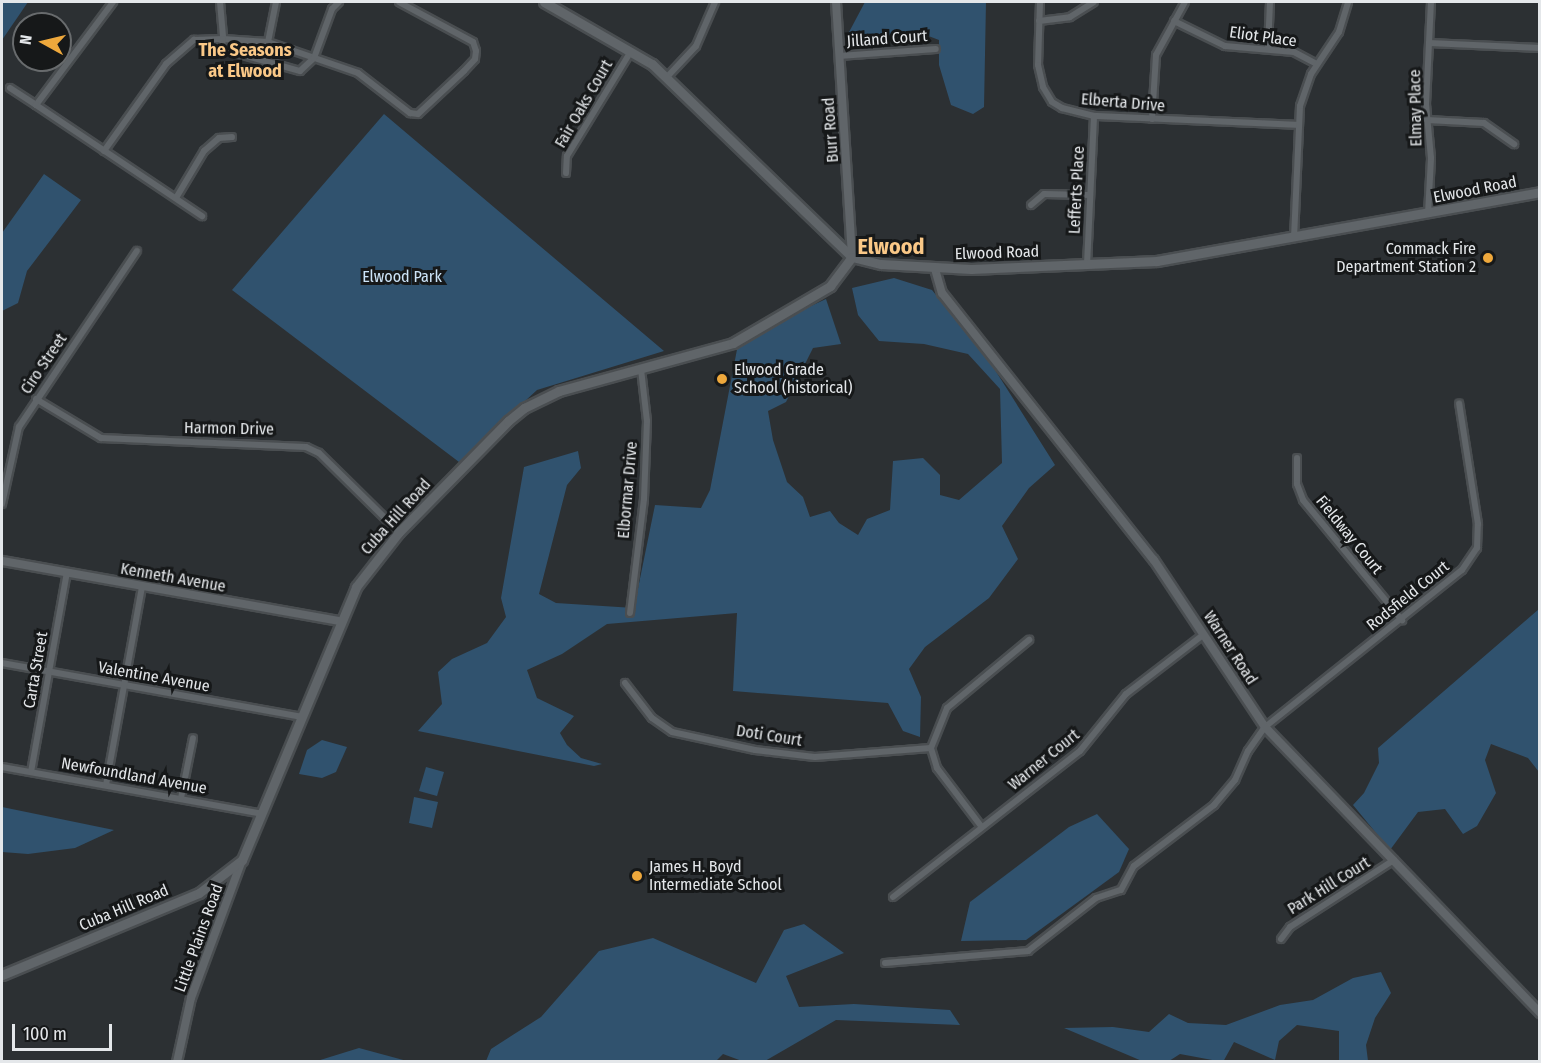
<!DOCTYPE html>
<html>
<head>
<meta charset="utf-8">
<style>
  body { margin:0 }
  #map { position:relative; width:1541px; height:1063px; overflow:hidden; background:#2c3033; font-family:"Fira Sans Condensed",sans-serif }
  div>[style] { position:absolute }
  .green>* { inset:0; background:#30526e }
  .roads { filter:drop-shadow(2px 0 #4a4e51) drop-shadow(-2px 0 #4a4e51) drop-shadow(0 2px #4a4e51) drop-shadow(0 -2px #4a4e51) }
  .minor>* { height:6px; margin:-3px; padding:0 3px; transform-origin:3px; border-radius:3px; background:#606569 }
  .tertiary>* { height:8px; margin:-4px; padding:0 4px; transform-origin:4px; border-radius:4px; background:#606569 }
  .secondary>* { height:9px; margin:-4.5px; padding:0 4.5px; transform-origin:4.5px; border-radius:4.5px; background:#606569 }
  .dots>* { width:16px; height:16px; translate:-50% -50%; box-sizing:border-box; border:3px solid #161819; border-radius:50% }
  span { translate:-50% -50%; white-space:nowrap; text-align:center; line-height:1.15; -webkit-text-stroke:6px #161819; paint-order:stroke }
  .street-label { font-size:16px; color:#e4e7ea }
  .poi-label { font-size:16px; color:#e4e7ea }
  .right { translate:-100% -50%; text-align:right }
  .left { translate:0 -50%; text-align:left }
  .park-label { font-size:16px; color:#cde4f8 }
  .neighbourhood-label { font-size:18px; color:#fac887; font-weight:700 }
  .district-label { font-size:22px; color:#fac887; font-weight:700 }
  .frame { position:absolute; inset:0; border:3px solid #e4e7ea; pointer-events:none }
  .north { position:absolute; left:12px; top:12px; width:60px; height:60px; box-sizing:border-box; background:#161819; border:2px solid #686b6d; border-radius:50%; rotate:278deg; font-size:16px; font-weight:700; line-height:24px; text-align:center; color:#e4e7ea }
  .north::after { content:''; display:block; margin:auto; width:21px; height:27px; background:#eea83c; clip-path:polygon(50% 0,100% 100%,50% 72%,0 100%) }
  .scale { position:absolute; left:12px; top:1024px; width:100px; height:27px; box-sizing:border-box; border:3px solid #e4e7ea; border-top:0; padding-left:8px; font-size:18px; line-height:21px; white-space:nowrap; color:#e4e7ea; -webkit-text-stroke:4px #161819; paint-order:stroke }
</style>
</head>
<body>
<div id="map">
  <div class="green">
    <i style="clip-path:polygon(2px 2px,28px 2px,2px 40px)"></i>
    <i style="clip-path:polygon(865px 2px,986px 2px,984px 107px,973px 114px,951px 105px,939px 65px,939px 40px,918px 32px,876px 37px,848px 34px)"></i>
    <i style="clip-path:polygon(384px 114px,664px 351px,537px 390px,459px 462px,232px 290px)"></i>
    <i style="clip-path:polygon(44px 174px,81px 200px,27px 271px,18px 303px,2px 311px,2px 233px)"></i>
    <i style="clip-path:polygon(894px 278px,932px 290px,990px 362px,1055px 465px,1029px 488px,1002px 526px,1018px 559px,989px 598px,925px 647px,909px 669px,921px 697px,920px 737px,903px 731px,888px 703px,733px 691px,737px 613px,607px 624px,562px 654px,527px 670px,537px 698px,574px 716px,560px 733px,567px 745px,581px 758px,602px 764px,594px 766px,418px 731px,442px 704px,438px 672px,452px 659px,487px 643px,506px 617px,501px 598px,524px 467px,578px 451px,581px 468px,567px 485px,539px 594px,556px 603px,634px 608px,655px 505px,701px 508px,710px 490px,739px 339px,826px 299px,841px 344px,813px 348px,786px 402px,768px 411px,773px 440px,787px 482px,803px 497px,810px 517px,830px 511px,839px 523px,858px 535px,867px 519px,890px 510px,893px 461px,923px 458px,940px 475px,940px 495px,959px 500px,1002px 463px,1000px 389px,968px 354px,924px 344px,879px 341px,858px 315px,852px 288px)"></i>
    <i style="clip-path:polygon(1539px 609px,1539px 772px,1528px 758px,1491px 744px,1485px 760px,1496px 793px,1477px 826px,1463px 834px,1445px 809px,1418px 812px,1390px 850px,1353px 805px,1364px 793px,1379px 763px,1378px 748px)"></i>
    <i style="clip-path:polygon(322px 740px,347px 747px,336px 772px,322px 778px,299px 774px,307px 750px)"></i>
    <i style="clip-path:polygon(426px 767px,444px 772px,437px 796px,419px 791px)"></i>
    <i style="clip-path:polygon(414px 797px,438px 802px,432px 828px,409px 823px)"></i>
    <i style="clip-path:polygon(2px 807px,114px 830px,75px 848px,28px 854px,2px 852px)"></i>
    <i style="clip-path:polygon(1097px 814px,1129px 849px,1119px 872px,1026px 940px,961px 941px,970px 902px,1069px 827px)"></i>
    <i style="clip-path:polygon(804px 924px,844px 953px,786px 976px,799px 1007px,854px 1004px,950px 1010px,960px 1025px,836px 1020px,765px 1061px,742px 1061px,723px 1054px,715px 1062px,486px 1061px,491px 1049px,541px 1017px,599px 951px,653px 938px,756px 983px,784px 930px)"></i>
    <i style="clip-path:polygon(1381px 972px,1391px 993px,1375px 1018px,1366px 1045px,1368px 1061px,1339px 1061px,1339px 1031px,1297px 1025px,1279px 1041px,1275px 1060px,1234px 1042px,1223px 1062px,1180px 1054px,1169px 1061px,1142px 1061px,1064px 1028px,1113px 1027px,1149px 1032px,1169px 1014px,1188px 1023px,1226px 1025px,1280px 1005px,1313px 1000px,1353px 978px)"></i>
    <i style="clip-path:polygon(359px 1048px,407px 1061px,317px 1061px)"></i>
  </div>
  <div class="roads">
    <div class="minor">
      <i style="left:220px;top:2px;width:37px;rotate:85deg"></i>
      <i style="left:223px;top:39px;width:45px;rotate:3.8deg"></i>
      <i style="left:268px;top:42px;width:95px;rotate:19deg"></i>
      <i style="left:358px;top:73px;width:66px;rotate:37.6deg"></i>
      <i style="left:410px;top:113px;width:8px;rotate:7deg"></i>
      <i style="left:418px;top:114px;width:63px;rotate:-43.1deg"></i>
      <i style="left:464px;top:71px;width:16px;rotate:-47deg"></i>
      <i style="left:475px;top:59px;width:8px;rotate:-83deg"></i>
      <i style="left:476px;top:51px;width:9px;rotate:-108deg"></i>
      <i style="left:473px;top:42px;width:84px;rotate:-151.6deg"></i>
      <i style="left:1040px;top:2px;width:63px;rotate:91.8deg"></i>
      <i style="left:1038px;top:65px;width:23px;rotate:77deg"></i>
      <i style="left:1043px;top:87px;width:17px;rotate:59deg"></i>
      <i style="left:1052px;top:102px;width:12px;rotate:31deg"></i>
      <i style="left:1062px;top:108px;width:33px;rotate:14deg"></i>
      <i style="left:1094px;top:116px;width:204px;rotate:2.5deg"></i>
      <i style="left:1039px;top:21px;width:31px;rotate:-7deg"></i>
      <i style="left:1070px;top:17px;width:28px;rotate:-32deg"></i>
      <i style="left:1174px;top:21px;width:57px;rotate:26.1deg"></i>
      <i style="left:1225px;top:46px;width:69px;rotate:5deg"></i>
      <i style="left:1294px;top:52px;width:26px;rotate:28deg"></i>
      <i style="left:268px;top:42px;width:41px;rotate:-78.7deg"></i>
      <i style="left:1429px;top:43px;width:111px;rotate:2.6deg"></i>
      <i style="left:1268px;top:48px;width:46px;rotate:-87.5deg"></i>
      <i style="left:839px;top:56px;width:97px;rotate:-4.1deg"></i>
      <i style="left:667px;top:77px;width:42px;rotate:-46.9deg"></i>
      <i style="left:696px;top:46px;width:48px;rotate:-66.6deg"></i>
      <i style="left:10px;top:88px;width:31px;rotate:33deg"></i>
      <i style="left:36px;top:105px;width:129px;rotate:-53.2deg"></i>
      <i style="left:36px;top:105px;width:200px;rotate:33.8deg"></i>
      <i style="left:1152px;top:119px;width:64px;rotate:-86.4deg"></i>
      <i style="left:1156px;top:55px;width:60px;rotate:-61.3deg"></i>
      <i style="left:1427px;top:120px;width:57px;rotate:3deg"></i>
      <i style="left:1484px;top:123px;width:37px;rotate:35deg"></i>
      <i style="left:104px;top:151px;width:107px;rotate:-54.5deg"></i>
      <i style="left:166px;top:64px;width:37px;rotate:-41deg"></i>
      <i style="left:194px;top:40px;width:29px;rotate:-2deg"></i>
      <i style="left:223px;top:39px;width:6px;rotate:99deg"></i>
      <i style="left:222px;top:45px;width:9px;rotate:41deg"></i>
      <i style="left:229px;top:51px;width:74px;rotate:15.7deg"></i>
      <i style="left:300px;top:71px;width:19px;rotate:-43deg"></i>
      <i style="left:314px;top:58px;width:52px;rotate:-69.8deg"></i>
      <i style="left:332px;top:9px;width:10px;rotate:-45deg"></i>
      <i style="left:566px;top:173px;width:17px;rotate:-87deg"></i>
      <i style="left:567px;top:156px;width:123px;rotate:-58.6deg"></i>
      <i style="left:176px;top:198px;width:55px;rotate:-59.2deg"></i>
      <i style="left:204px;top:151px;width:20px;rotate:-41deg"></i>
      <i style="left:219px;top:138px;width:13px;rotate:-4deg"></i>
      <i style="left:1031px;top:205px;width:17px;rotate:-40deg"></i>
      <i style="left:1044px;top:194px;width:46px;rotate:1.2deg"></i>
      <i style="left:1428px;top:214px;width:56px;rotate:-86.9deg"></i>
      <i style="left:1431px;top:158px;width:54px;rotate:-95.3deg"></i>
      <i style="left:1426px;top:104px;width:102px;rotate:-87.2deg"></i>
      <i style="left:1294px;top:238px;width:132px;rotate:-87.4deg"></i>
      <i style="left:1300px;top:106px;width:34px;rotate:-71deg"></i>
      <i style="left:1311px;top:74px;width:50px;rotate:-56.3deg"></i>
      <i style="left:1339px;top:32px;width:31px;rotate:-73deg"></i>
      <i style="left:1087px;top:265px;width:149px;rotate:-87.3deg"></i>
      <i style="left:36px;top:399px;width:76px;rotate:31deg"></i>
      <i style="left:101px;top:438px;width:205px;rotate:2.5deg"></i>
      <i style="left:306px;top:447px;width:14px;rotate:25deg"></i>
      <i style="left:319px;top:453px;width:112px;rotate:44.6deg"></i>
      <i style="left:1297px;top:458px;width:26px;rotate:90deg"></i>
      <i style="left:1297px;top:484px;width:17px;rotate:69deg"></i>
      <i style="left:1303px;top:500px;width:156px;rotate:50.5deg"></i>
      <i style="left:2px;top:504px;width:79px;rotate:-77.6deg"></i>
      <i style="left:19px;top:427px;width:212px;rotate:-56.2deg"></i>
      <i style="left:630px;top:613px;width:115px;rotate:-83deg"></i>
      <i style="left:644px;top:499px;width:78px;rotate:-87.8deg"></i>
      <i style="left:647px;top:421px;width:52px;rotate:-96.6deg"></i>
      <i style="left:2px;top:663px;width:305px;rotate:10.2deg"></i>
      <i style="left:625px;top:683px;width:44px;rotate:52.4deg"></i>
      <i style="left:652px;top:718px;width:24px;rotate:35deg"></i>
      <i style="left:672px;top:732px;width:85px;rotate:12.2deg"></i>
      <i style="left:755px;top:750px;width:60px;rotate:6.7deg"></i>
      <i style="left:815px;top:757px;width:116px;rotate:-4.4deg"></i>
      <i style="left:2px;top:767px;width:264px;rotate:10.2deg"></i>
      <i style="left:31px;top:772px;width:203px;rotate:-79.8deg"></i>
      <i style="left:106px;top:785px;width:202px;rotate:-79.7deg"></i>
      <i style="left:181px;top:798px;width:61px;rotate:-78.7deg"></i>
      <i style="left:981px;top:826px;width:73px;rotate:-127.2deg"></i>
      <i style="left:937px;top:768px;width:21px;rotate:-107deg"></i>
      <i style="left:931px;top:748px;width:43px;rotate:-68.2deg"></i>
      <i style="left:947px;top:708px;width:107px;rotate:-39.7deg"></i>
      <i style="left:893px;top:897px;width:237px;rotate:-38deg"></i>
      <i style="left:1080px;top:751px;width:73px;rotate:-51.1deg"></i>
      <i style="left:1126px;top:694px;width:97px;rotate:-37.5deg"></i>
      <i style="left:1281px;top:939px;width:15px;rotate:-53deg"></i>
      <i style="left:1290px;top:927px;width:124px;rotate:-32.8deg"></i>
      <i style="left:885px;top:963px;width:144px;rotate:-4.8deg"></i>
      <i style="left:1028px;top:951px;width:86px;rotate:-37.9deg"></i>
      <i style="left:1096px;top:898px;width:26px;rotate:-18deg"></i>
      <i style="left:1121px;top:890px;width:27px;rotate:-62deg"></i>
      <i style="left:1134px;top:866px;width:101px;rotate:-37.3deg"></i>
      <i style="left:1214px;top:805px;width:33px;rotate:-50deg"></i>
      <i style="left:1235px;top:780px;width:32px;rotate:-66deg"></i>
      <i style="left:1248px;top:751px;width:29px;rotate:-55deg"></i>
      <i style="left:1265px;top:727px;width:252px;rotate:-38.6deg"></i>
      <i style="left:1462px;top:570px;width:27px;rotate:-56deg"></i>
      <i style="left:1477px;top:548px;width:24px;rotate:-88deg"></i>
      <i style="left:1478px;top:524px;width:122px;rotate:-98.9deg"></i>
    </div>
    <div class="tertiary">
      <i style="left:836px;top:2px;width:256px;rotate:86.4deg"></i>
      <i style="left:935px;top:269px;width:25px;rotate:74deg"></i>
      <i style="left:942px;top:293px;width:341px;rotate:51.6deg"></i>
      <i style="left:1154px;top:560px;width:201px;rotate:56.4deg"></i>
      <i style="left:1265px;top:727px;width:397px;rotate:46.1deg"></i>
      <i style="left:2px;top:561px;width:342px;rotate:10.1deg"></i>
      <i style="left:177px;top:1062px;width:66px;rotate:-77.7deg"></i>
      <i style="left:191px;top:998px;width:147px;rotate:-69.7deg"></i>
    </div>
    <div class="secondary">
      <i style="left:544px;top:2px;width:125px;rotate:29.9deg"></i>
      <i style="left:652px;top:64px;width:278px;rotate:44deg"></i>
      <i style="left:852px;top:257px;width:30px;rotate:14deg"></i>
      <i style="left:881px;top:264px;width:90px;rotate:3.2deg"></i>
      <i style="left:971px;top:269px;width:186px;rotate:-2.5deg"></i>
      <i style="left:1157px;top:261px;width:389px;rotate:-10.2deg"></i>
      <i style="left:2px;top:975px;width:213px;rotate:-22.6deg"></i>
      <i style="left:199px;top:893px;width:54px;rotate:-37.5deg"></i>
      <i style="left:242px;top:860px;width:296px;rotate:-67.3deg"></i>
      <i style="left:356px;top:587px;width:70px;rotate:-52deg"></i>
      <i style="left:399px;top:532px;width:156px;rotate:-45.5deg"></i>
      <i style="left:508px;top:421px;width:21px;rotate:-39deg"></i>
      <i style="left:524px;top:408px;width:39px;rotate:-26deg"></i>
      <i style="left:559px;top:391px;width:180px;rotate:-15.4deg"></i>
      <i style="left:733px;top:343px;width:113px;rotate:-30.4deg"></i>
      <i style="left:830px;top:286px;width:36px;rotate:-53deg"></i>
    </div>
  </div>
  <div class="dots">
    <i style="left:1488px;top:258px;background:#eea83c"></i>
    <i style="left:722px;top:379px;background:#eea83c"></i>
    <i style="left:637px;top:876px;background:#eea83c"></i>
  </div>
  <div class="street-label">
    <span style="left:1263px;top:37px;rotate:8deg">Eliot Place</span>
    <span style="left:887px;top:39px;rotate:-4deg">Jilland Court</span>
    <span style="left:1123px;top:103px;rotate:5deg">Elberta Drive</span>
    <span style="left:584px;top:104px;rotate:-60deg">Fair Oaks Court</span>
    <span style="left:1416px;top:108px;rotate:-91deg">Elmay Place</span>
    <span style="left:831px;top:130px;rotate:-94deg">Burr Road</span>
    <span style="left:1077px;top:190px;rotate:-87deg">Lefferts Place</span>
    <span style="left:1475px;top:190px;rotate:-11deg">Elwood Road</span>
    <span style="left:997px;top:253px;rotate:-2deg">Elwood Road</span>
    <span style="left:44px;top:364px;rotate:-56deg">Ciro Street</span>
    <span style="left:229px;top:429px;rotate:1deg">Harmon Drive</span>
    <span style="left:628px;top:490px;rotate:-85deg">Elbormar Drive</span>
    <span style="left:396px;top:517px;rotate:-48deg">Cuba Hill Road</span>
    <span style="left:1349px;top:535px;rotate:51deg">Fieldway Court</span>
    <span style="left:173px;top:578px;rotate:10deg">Kenneth Avenue</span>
    <span style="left:1408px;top:596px;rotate:-39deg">Rodsfield Court</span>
    <span style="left:1230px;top:648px;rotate:57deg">Warner Road</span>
    <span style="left:36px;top:670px;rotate:-80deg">Carta Street</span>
    <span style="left:154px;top:677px;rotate:10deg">Valentine Avenue</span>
    <span style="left:769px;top:736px;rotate:9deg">Doti Court</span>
    <span style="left:1044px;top:760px;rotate:-39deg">Warner Court</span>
    <span style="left:134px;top:776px;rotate:10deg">Newfoundland Avenue</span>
    <span style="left:1329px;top:886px;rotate:-32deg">Park Hill Court</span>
    <span style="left:124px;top:908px;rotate:-23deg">Cuba Hill Road</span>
    <span style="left:199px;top:938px;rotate:-70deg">Little Plains Road</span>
  </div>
  <div class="poi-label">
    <span class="right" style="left:1476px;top:258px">Commack Fire<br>Department Station 2</span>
    <span class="left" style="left:734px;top:379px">Elwood Grade<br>School (historical)</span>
    <span class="left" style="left:649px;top:876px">James H. Boyd<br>Intermediate School</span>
  </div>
  <div class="park-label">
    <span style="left:402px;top:277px">Elwood Park</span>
  </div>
  <div class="neighbourhood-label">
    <span style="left:245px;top:61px">The Seasons<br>at Elwood</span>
  </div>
  <div class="district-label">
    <span style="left:891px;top:247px">Elwood</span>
  </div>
  <div class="frame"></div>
  <div class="north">N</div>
  <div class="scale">100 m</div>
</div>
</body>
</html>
